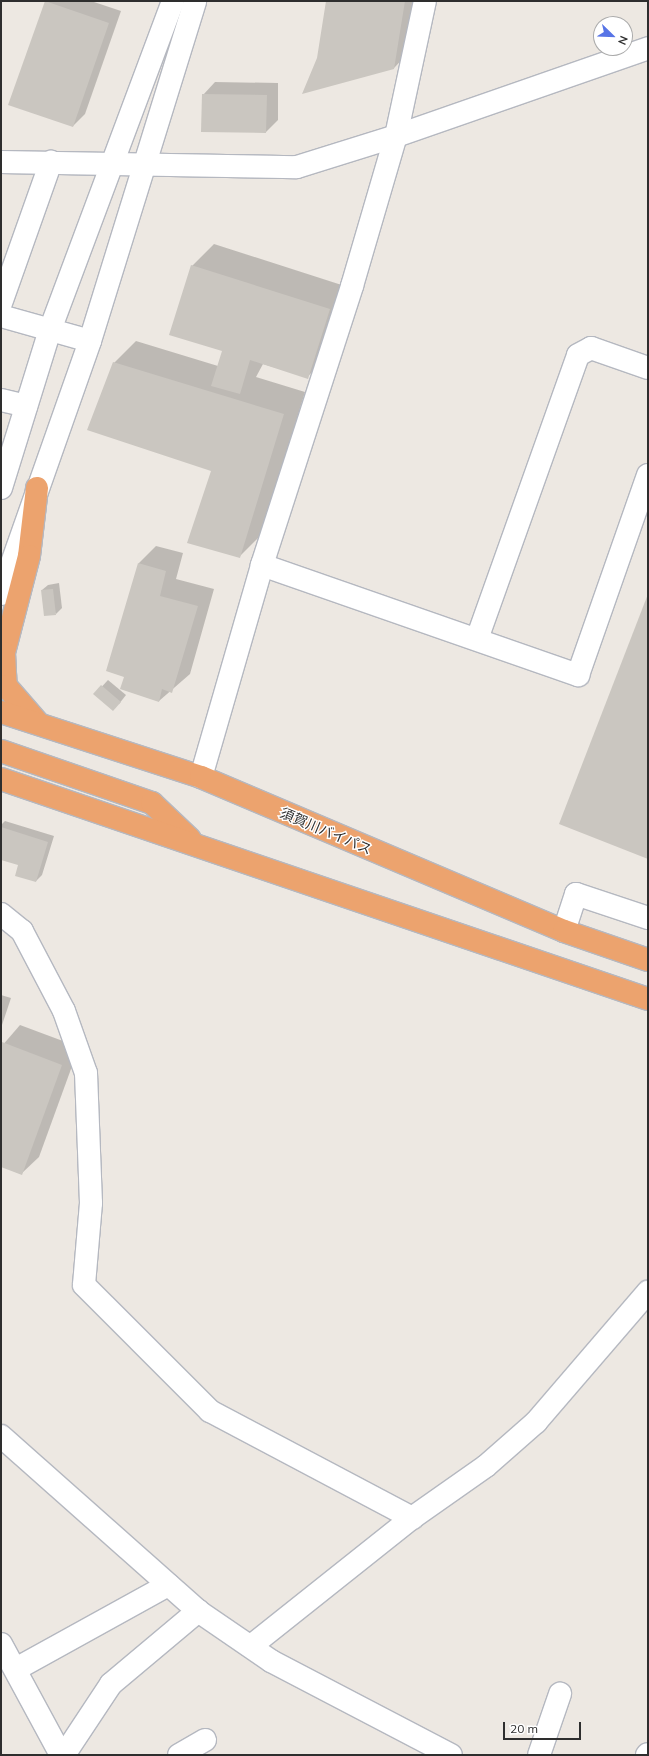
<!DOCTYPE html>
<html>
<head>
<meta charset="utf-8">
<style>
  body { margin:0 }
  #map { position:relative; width:649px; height:1756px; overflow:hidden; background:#ede8e2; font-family:Mulish,"Noto Sans JP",sans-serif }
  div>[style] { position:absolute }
  .shadow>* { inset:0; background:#0003 }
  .building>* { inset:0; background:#cac6c0 }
  .roads { filter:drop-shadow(1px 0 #b5b8c0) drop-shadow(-1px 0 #b5b8c0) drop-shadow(0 1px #b5b8c0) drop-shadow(0 -1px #b5b8c0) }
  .minor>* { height:22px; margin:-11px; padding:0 11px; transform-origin:11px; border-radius:11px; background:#fff }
  .highway>* { height:22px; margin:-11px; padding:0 11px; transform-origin:11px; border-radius:11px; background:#eca36e }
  span { translate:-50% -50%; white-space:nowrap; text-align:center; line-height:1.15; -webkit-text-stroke:3px #fff; paint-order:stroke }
  .street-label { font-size:14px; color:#2e2e2e }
  .frame { position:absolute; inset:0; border:2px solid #2e2e2e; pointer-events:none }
  .north { position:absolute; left:593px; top:16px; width:40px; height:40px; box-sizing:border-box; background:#fff; border:1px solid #ababab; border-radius:50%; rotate:113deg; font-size:11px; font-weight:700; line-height:16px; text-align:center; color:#2e2e2e }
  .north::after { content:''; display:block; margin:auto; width:14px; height:18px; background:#5774e6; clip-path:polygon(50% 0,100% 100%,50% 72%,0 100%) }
  .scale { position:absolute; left:503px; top:1722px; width:78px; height:18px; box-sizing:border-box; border:2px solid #2e2e2e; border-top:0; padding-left:5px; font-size:12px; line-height:14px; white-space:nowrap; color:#2e2e2e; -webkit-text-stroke:3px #fff; paint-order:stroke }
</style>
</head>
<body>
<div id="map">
  <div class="shadow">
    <i style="clip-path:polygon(45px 1px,91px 1px,121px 11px,85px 114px,73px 126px)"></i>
    <i style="clip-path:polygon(327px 1px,422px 1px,415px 46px,394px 68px,318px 58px)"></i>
    <i style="clip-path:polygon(215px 82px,278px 83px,278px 120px,266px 132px,203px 95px)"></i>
    <i style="clip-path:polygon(214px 244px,351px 288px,329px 356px,307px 377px,263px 364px,256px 377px,305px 392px,261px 535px,239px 557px,212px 470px,114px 363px,136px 341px,218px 366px,223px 351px,192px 266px)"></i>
    <i style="clip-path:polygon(156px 546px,183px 553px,176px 579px,214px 589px,190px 674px,159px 701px,125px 676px,139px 563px)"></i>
    <i style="clip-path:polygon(59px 583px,62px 608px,56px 614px,42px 590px,48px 585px)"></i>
    <i style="clip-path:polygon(108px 680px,126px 695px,119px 704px,95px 694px)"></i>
    <i style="clip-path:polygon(5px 821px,54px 836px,42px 875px,36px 881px,19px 864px,1px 859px,1px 825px)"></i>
    <i style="clip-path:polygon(1px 995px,11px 998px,1px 1028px)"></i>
    <i style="clip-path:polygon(20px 1025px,79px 1047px,39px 1157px,21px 1174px,1px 1166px,1px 1047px)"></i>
  </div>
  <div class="building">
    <i style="clip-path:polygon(45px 1px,109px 23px,73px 127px,8px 105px)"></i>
    <i style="clip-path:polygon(326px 1px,405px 1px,394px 69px,302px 94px,317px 58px)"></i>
    <i style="clip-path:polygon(202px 94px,267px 95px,266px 133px,201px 132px)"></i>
    <i style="clip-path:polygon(191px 265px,330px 309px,308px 379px,250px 360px,240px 394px,211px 386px,222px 351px,169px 335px)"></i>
    <i style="clip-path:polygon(113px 362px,284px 414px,240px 558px,187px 543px,211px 471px,87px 430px)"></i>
    <i style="clip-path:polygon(138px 563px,166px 571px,160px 596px,198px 606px,172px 693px,162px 689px,159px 702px,120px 689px,124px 677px,106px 671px)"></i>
    <i style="clip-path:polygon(53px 589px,56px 615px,44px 616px,41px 590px)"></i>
    <i style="clip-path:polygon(648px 594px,648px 859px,559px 824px)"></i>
    <i style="clip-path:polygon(101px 685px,121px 702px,113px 711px,93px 694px)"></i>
    <i style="clip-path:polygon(1px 827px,48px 842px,36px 882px,15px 876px,18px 865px,1px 860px)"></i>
    <i style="clip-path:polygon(2px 1042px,62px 1065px,22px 1175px,1px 1167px)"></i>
  </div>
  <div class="roads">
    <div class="minor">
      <i style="left:1px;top:162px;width:296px;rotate:1deg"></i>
      <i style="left:297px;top:167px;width:104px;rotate:-17.4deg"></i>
      <i style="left:396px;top:136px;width:267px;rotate:-19.2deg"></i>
      <i style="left:1px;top:303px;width:150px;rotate:-70.5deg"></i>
      <i style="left:1px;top:316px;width:92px;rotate:15.7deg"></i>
      <i style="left:1px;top:400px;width:26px;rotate:13deg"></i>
      <i style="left:1px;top:488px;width:165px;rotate:-72.8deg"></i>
      <i style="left:50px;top:330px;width:351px;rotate:-69.5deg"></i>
      <i style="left:262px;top:565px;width:335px;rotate:19.2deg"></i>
      <i style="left:578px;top:675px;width:212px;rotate:-70.7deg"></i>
      <i style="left:1px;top:594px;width:268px;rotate:-70.6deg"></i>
      <i style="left:90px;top:341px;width:356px;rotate:-72.8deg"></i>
      <i style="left:477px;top:639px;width:301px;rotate:-70.4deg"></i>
      <i style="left:578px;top:355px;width:15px;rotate:-28deg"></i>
      <i style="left:591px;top:348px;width:60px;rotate:19.3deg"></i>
      <i style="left:201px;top:777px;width:221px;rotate:-73.9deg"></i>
      <i style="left:262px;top:565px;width:293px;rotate:-72.1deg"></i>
      <i style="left:352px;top:286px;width:156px;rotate:-73.7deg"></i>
      <i style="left:396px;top:136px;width:138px;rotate:-77.9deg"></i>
      <i style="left:1px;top:914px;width:27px;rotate:39deg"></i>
      <i style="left:22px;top:931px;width:90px;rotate:62.3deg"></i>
      <i style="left:64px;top:1011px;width:66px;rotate:70.5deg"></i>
      <i style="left:86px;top:1073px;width:130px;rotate:87.8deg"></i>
      <i style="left:91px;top:1203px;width:82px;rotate:94.9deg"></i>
      <i style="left:84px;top:1285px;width:178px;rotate:45deg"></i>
      <i style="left:210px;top:1411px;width:229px;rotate:27.9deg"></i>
      <i style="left:564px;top:931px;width:39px;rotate:-72deg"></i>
      <i style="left:576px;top:894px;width:76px;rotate:18.4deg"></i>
      <i style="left:1px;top:1436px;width:264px;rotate:41.6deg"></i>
      <i style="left:198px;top:1611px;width:88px;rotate:34.4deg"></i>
      <i style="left:271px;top:1661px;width:203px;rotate:27.6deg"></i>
      <i style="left:1px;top:1644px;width:126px;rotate:61.6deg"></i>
      <i style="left:251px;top:1646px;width:206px;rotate:-38.5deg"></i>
      <i style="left:412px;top:1518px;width:90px;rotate:-35.1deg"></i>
      <i style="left:486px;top:1466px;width:67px;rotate:-41.3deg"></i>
      <i style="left:536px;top:1422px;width:172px;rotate:-49.3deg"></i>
      <i style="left:16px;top:1669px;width:174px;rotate:-28.9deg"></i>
      <i style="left:64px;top:1755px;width:85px;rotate:-56.5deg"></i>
      <i style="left:111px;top:1684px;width:114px;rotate:-40deg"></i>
      <i style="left:179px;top:1755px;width:30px;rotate:-30deg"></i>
      <i style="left:539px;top:1755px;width:65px;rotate:-71deg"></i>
      <i style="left:647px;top:1755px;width:1px;rotate:-45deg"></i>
    </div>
    <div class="highway">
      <i style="left:37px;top:488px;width:68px;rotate:96.7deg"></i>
      <i style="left:29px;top:556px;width:100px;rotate:104.5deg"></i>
      <i style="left:4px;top:653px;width:33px;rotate:87deg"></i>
      <i style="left:6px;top:686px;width:49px;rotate:49.1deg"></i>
      <i style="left:1px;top:712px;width:210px;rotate:18deg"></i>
      <i style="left:201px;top:777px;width:394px;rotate:23deg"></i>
      <i style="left:564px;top:931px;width:89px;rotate:19deg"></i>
      <i style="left:1px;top:751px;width:160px;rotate:19deg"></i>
      <i style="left:152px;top:803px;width:52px;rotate:43.5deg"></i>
      <i style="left:1px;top:779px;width:683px;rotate:18.78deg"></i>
    </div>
  </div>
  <div class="street-label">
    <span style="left:326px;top:831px;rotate:23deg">須賀川バイパス</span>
  </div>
  <div class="frame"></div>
  <div class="north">N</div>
  <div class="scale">20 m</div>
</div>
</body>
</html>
